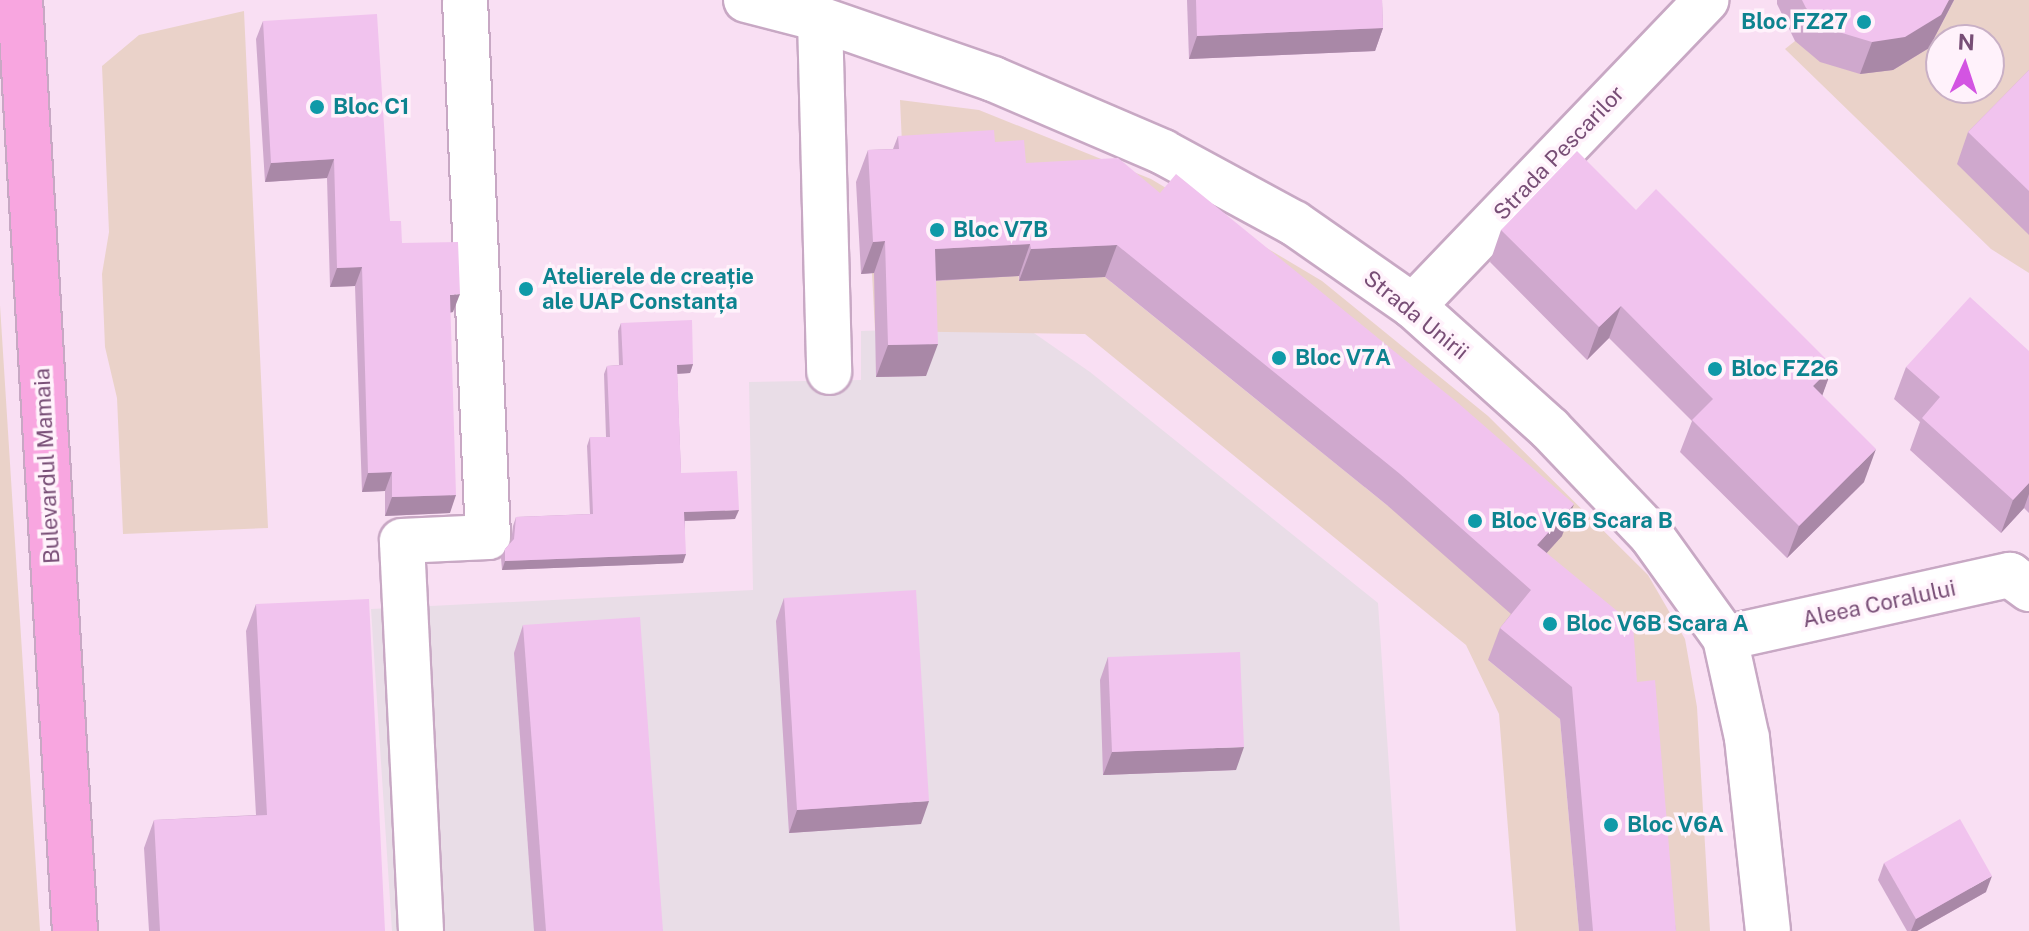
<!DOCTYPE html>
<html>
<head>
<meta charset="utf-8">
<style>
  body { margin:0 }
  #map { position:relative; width:2029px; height:931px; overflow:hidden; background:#fcebf7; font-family:"Public Sans",sans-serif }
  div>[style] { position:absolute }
  .residential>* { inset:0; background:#f9dff3 }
  .industrial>* { inset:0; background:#e9dde7 }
  .green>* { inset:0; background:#ead2c9 }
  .roads { filter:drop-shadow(2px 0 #c8a8c4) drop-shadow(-2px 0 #c8a8c4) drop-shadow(0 2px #c8a8c4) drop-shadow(0 -2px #c8a8c4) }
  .minor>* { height:44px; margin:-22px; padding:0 22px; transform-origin:22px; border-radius:22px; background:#fff }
  .major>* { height:44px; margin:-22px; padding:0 22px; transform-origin:22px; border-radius:22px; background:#f8a6e0 }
  .wall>* { inset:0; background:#cfa8cd }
  .shaded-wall>* { inset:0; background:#a988a7 }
  .building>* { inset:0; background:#f1c3ee }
  .dots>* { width:22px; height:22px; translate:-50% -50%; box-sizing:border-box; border:4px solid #fff2fb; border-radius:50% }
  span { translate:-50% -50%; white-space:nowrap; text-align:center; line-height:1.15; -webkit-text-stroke:7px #fff2fb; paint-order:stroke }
  .culture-label { font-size:22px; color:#0d838f; font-weight:700 }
  .right { translate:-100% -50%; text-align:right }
  .left { translate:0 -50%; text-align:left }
  .street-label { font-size:22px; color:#784e76 }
  .north { position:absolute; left:1925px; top:24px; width:80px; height:80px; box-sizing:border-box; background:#fff2fb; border:2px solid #c9b0c6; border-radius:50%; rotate:3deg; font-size:22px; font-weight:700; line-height:32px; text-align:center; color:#784e76 }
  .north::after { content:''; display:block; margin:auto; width:28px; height:36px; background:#d354e2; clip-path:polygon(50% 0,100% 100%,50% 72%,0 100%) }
</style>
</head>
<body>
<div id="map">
  <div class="residential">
    <i style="clip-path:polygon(evenodd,0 0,2029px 0,2029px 931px,0 931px,0 0,1941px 40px,1989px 40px,1989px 88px,1941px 88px,1941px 40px)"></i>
  </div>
  <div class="industrial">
    <i style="clip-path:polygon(925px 329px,1031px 331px,1090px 372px,1378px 603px,1400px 931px,392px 931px,371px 609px,753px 590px,749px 382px,861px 380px,861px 331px)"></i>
  </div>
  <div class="green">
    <i style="clip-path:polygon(evenodd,1954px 0,2029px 0,2029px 273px,1991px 249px,1785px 49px,1795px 41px,1929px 48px,1954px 0,1941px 40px,1989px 40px,1989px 88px,1941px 88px,1941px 40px)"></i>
    <i style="clip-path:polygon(244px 11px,268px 528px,123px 534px,117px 398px,105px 347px,102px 274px,109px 232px,102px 66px,139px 35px)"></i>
    <i style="clip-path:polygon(900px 100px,979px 110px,1151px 179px,1322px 281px,1488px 416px,1648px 575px,1685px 639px,1697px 707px,1710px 931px,1662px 931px,1644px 712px,1488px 660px,1560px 719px,1579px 931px,1516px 931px,1499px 714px,1466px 645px,1085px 334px,875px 331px,872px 273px,892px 272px,894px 283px,989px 277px,1018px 265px,1019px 281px,1105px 277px,1388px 506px,1446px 435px,903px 166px)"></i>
    <i style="clip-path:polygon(0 305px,17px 574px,40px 931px,0 931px)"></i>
  </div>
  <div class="roads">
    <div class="minor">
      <i style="left:746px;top:0;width:76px;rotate:14.4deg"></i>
      <i style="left:820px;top:19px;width:183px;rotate:19.1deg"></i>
      <i style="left:993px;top:79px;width:185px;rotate:23.2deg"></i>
      <i style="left:1163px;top:152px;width:149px;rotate:28.5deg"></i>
      <i style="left:1294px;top:223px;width:145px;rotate:34.9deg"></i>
      <i style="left:1413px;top:306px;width:184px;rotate:41.9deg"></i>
      <i style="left:1550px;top:429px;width:146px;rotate:46.4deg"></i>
      <i style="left:1651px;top:535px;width:127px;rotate:54.3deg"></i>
      <i style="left:1725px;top:638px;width:102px;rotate:77.6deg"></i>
      <i style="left:1747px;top:738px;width:194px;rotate:83.8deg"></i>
      <i style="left:820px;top:19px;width:353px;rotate:88.5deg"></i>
      <i style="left:1413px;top:306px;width:424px;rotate:-46.2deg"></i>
      <i style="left:1725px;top:638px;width:292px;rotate:-12.5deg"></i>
      <i style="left:2010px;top:575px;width:24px;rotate:36deg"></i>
      <i style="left:421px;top:931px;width:390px;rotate:-92.8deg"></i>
      <i style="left:402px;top:541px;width:86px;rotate:-2.7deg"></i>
      <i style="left:488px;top:537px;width:537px;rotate:-92.45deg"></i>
    </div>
    <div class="major">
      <i style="left:20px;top:0;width:933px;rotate:86.62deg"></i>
    </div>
  </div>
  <div class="wall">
    <i style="clip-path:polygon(1187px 0,1382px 0,1383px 28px,1375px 51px,1189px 59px)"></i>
    <i style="clip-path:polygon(1777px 0,1954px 0,1929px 48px,1893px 70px,1860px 74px,1820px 62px,1795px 41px,1777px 4px)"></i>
    <i style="clip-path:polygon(263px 21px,390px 221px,402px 243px,453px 312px,450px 313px,450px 513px,385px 516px,385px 491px,362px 492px,355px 286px,330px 287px,327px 178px,265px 182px,256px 39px)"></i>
    <i style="clip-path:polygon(2029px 70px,2029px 235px,1957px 164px,1968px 132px)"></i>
    <i style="clip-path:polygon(898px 136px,995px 142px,1562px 536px,1546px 553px,1637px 682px,1676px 931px,1579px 931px,1560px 719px,1488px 660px,1500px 628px,1511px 614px,1388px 506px,1105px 277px,1019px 281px,1019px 276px,936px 281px,926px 376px,876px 377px,874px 273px,861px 274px,856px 182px,868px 150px,893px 149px)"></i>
    <i style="clip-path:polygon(1636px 210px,1833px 366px,1822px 395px,1864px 482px,1787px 558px,1680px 452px,1692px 421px,1609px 338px,1587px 360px,1490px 262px,1501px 230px)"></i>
    <i style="clip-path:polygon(621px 323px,693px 364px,690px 373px,677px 374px,681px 473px,735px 519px,685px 521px,683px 563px,502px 570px,501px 558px,505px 549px,511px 542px,513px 526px,516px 517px,590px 514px,587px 446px,590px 437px,606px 437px,604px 374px,607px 366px,619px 365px,618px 331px)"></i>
    <i style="clip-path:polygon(2029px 351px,2029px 513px,2024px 508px,2001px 533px,1910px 450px,1920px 422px,1894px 399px,1906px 367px)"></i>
    <i style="clip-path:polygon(784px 598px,921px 824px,789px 833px,776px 621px)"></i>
    <i style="clip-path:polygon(256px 604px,385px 931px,149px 931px,144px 848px,154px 820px,256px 815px,246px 631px)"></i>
    <i style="clip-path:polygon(523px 625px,663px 931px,534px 931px,514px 653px)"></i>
    <i style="clip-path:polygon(1108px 657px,1236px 770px,1103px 775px,1100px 680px)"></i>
    <i style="clip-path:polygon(1884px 863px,1986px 892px,1917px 931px,1907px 931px,1878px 880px)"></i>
  </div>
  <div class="shaded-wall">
    <i style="clip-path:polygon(1949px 0,1954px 0,1929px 48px,1893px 70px,1860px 74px,1872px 42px)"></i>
    <i style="clip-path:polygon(1383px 28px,1375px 51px,1189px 59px,1197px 36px)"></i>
    <i style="clip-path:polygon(334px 159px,327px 178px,265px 182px,271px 163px)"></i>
    <i style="clip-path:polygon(885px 241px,874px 273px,861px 274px,873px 242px)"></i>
    <i style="clip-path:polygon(1030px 244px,1019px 276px,924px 281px,935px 249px)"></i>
    <i style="clip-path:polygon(1117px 245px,1105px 277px,1019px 281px,1031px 249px)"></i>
    <i style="clip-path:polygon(362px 267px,355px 286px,330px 287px,337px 268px)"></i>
    <i style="clip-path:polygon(460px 294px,453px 312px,443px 313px,450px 295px)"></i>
    <i style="clip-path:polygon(1621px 306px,1609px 338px,1587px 360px,1599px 327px)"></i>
    <i style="clip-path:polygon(938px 344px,926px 376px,876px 377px,888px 345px)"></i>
    <i style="clip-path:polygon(693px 364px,690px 373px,673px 374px,677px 365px)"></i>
    <i style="clip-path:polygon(1833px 366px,1821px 399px,1813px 386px)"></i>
    <i style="clip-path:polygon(1876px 449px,1864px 482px,1787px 558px,1799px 526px)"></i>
    <i style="clip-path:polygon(392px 472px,385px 491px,362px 492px,368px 473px)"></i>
    <i style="clip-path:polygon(2029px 483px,2029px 494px,2024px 508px,2001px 533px,2013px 500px)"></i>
    <i style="clip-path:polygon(456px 495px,450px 513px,385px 516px,392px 497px)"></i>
    <i style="clip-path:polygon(1574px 504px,1562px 536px,1525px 577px,1537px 545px)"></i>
    <i style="clip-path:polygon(739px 510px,735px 519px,681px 521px,684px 512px)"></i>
    <i style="clip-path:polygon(686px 554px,683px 563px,502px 570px,505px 561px)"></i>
    <i style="clip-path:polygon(1244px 747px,1236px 770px,1103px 775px,1112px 752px)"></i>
    <i style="clip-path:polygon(929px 801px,921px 824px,789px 833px,797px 810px)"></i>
    <i style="clip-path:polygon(1992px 876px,1986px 892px,1917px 931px,1911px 931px,1916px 919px)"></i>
  </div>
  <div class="building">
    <i style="clip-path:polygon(1196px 0,1382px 0,1383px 28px,1197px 36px)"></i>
    <i style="clip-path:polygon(1802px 0,1949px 0,1941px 15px,1905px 37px,1872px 42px,1832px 30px,1806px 8px)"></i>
    <i style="clip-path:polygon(377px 14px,390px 221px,401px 221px,402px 243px,458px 242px,460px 294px,450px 295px,456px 495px,392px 497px,392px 472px,368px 473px,362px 267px,337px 268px,334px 159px,271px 163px,263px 21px)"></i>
    <i style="clip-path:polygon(2029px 70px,2029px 191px,1968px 132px)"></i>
    <i style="clip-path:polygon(994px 130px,995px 142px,1024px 140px,1026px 163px,1118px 158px,1160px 193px,1176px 174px,1458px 403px,1574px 504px,1537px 545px,1633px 624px,1637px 682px,1655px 680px,1676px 931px,1593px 931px,1572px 687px,1500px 628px,1531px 590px,1400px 474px,1117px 245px,1031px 249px,1030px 244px,935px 249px,938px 344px,888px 345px,885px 241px,873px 242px,868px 150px,899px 149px,898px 136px)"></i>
    <i style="clip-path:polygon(1577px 151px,1636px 210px,1656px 189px,1833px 366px,1813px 386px,1876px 449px,1799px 526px,1692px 420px,1713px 399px,1621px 306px,1599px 327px,1501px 230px)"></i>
    <i style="clip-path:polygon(1970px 297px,2029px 351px,2029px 483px,2013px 500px,1922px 418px,1940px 397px,1906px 367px)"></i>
    <i style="clip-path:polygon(692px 320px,693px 364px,677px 365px,681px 473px,737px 471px,739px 510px,684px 512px,686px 554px,505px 561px,505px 549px,514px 539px,516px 517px,593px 514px,590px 437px,610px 437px,607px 366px,623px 365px,621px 323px)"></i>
    <i style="clip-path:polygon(916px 590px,929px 801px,797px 810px,784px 598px)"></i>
    <i style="clip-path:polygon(369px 599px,385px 931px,160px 931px,154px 820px,267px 815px,256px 604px)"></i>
    <i style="clip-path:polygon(640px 617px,663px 931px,546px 931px,523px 625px)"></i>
    <i style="clip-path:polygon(1240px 652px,1244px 747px,1112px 752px,1108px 657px)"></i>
    <i style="clip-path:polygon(1960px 819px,1992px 876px,1916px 919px,1884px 863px)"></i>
  </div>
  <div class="dots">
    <i style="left:1864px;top:22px;background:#0f9aa8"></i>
    <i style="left:317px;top:107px;background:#0f9aa8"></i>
    <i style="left:937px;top:230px;background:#0f9aa8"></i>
    <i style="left:526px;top:289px;background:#0f9aa8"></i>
    <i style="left:1279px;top:358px;background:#0f9aa8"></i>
    <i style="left:1715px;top:369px;background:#0f9aa8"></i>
    <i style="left:1475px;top:521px;background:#0f9aa8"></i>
    <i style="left:1550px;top:624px;background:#0f9aa8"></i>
    <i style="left:1611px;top:825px;background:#0f9aa8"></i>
  </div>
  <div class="culture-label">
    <span class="right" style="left:1848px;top:22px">Bloc FZ27</span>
    <span class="left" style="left:333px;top:107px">Bloc C1</span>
    <span class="left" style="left:953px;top:230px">Bloc V7B</span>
    <span class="left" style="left:542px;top:289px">Atelierele de creație<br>ale UAP Constanța</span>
    <span class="left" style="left:1295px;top:358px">Bloc V7A</span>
    <span class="left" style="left:1731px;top:369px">Bloc FZ26</span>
    <span class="left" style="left:1491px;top:521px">Bloc V6B Scara B</span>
    <span class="left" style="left:1566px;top:624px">Bloc V6B Scara A</span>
    <span class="left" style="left:1627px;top:825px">Bloc V6A</span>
  </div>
  <div class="street-label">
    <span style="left:1559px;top:153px;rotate:-46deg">Strada Pescarilor</span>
    <span style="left:1416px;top:315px;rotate:39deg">Strada Unirii</span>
    <span style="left:47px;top:466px;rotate:-93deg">Bulevardul Mamaia</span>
    <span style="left:1879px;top:604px;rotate:-12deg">Aleea Coralului</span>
  </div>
  <div class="north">N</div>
</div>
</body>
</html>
